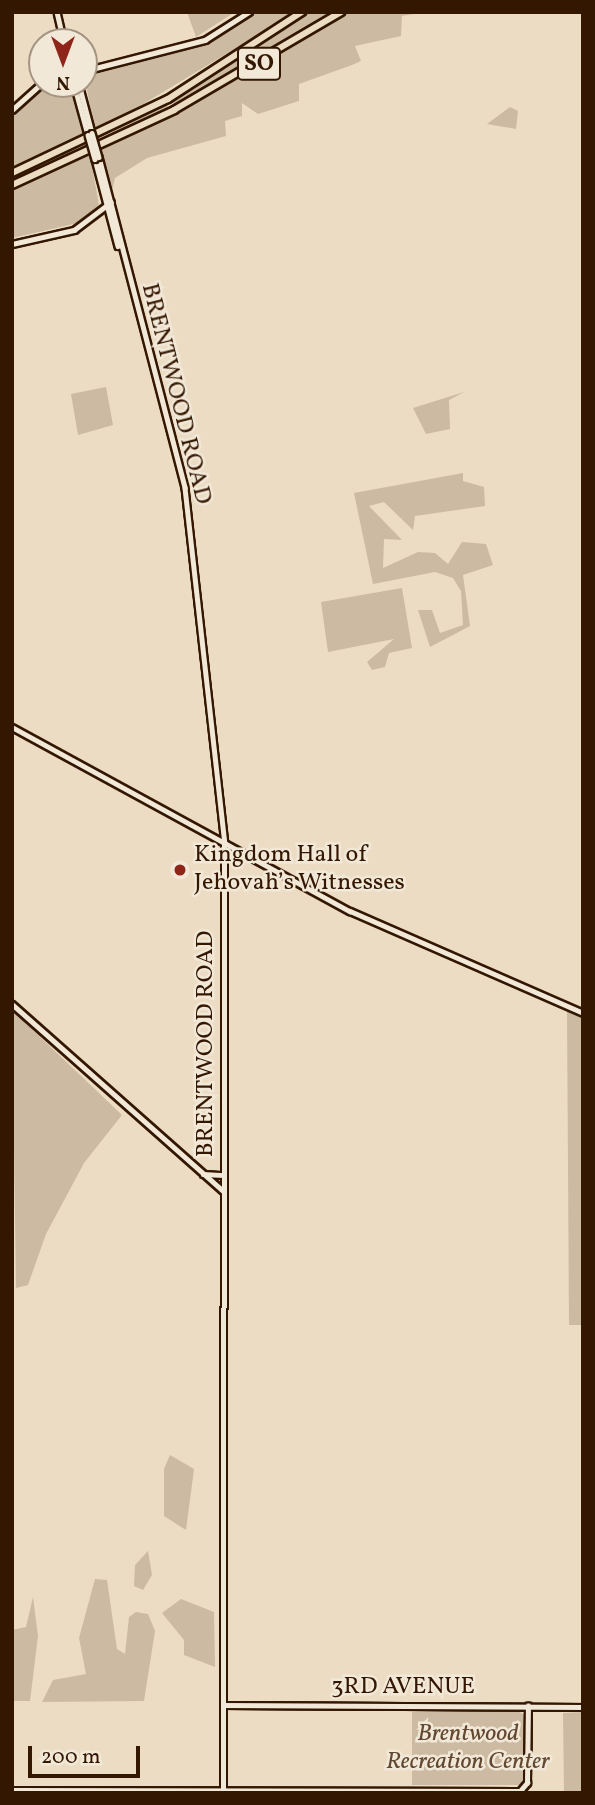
<!DOCTYPE html>
<html>
<head>
<meta charset="utf-8">
<style>
  body { margin:0 }
  #map { position:relative; width:595px; height:1805px; overflow:hidden; background:#ebdcc3; font-family:Vollkorn,serif }
  div>[style] { position:absolute }
  .green>* { inset:0; background:#ccbba2 }
  .roads { filter:drop-shadow(2px 0 #341700) drop-shadow(-2px 0 #341700) drop-shadow(0 2px #341700) drop-shadow(0 -2px #341700) }
  .secondary>* { height:4.5px; margin:-2.25px; padding:0 2.25px; transform-origin:2.25px; border-radius:2.25px; background:#f2e8d8 }
  .highway>* { height:6px; margin:-3px; padding:0 3px; transform-origin:3px; border-radius:3px; background:#ebdcc3 }
  .bridges { filter:drop-shadow(2px 0 #341700) drop-shadow(-2px 0 #341700) drop-shadow(0 2px #341700) drop-shadow(0 -2px #341700) }
  .secondary-bridge>* { height:4.5px; margin:-2.25px; padding:0 2.25px; transform-origin:2.25px; border-radius:2.25px; background:#f2e8d8 }
  .dots>* { width:19px; height:19px; translate:-50% -50%; box-sizing:border-box; border:4px solid #f2e8d8; border-radius:50% }
  span { translate:-50% -50%; white-space:nowrap; text-align:center; line-height:1.15; -webkit-text-stroke:5px #f2e8d8; paint-order:stroke }
  .shield-label span { padding:2px 5px; background:#f2e8d8; border:2px solid; border-radius:5px; -webkit-text-stroke-width:0 }
  .shield-label { font-size:23px; color:#341700; font-weight:700 }
  .street-label { font-size:24px; color:#341700 }
  .poi-label { font-size:24px; color:#341700 }
  .left { translate:0 -50%; text-align:left }
  .park-label { font-size:24px; color:#624831; font-style:italic }
  .frame { position:absolute; inset:0; border:14px solid #341700; pointer-events:none }
  .north { position:absolute; left:28px; top:28px; width:70px; height:70px; box-sizing:border-box; background:#f2e8d8; border:2px solid #a69482; border-radius:50%; rotate:180deg; font-size:19px; font-weight:700; line-height:28px; text-align:center; color:#341700 }
  .north::after { content:''; display:block; margin:auto; width:24px; height:32px; background:#8f2418; clip-path:polygon(50% 0,100% 100%,50% 72%,0 100%) }
  .scale { position:absolute; left:28px; top:1746px; width:112px; height:32px; box-sizing:border-box; border:4px solid #341700; border-top:0; padding-left:9px; font-size:21px; line-height:24px; white-space:nowrap; color:#341700; -webkit-text-stroke:5px #f2e8d8; paint-order:stroke }
</style>
</head>
<body>
<div id="map">
  <div class="green">
    <i style="clip-path:polygon(187px 12px,235px 12px,196px 37px)"></i>
    <i style="clip-path:polygon(252px 12px,296px 12px,95px 133px,84px 74px,207px 41px)"></i>
    <i style="clip-path:polygon(308px 12px,335px 12px,173px 105px,173px 100px)"></i>
    <i style="clip-path:polygon(348px 12px,425px 12px,402px 16px,401px 36px,355px 46px,361px 61px,352px 65px,299px 84px,299px 101px,258px 114px,242px 103px,242px 116px,225px 121px,226px 136px,147px 158px,115px 178px,112px 191px,100px 150px,208px 96px)"></i>
    <i style="clip-path:polygon(57px 84px,71px 84px,85px 138px,12px 169px,12px 118px,37px 91px)"></i>
    <i style="clip-path:polygon(166px 104px,170px 109px,107px 140px,105px 136px)"></i>
    <i style="clip-path:polygon(510px 107px,518px 111px,516px 129px,487px 124px)"></i>
    <i style="clip-path:polygon(77px 149px,78px 153px,12px 182px,12px 177px)"></i>
    <i style="clip-path:polygon(90px 155px,99px 205px,78px 223px,12px 238px,12px 189px)"></i>
    <i style="clip-path:polygon(106px 387px,113px 425px,78px 435px,71px 394px)"></i>
    <i style="clip-path:polygon(464px 392px,449px 400px,450px 429px,426px 434px,413px 408px)"></i>
    <i style="clip-path:polygon(463px 473px,463px 481px,484px 487px,485px 506px,415px 516px,413px 530px,384px 502px,369px 506px,402px 540px,384px 539px,383px 568px,418px 552px,435px 553px,448px 564px,462px 542px,486px 544px,493px 565px,463px 575px,470px 626px,430px 647px,418px 610px,432px 610px,440px 633px,463px 625px,461px 591px,453px 578px,435px 572px,373px 584px,354px 493px)"></i>
    <i style="clip-path:polygon(402px 588px,412px 648px,389px 653px,385px 667px,372px 670px,367px 662px,394px 639px,328px 652px,321px 602px)"></i>
    <i style="clip-path:polygon(12px 1010px,122px 1115px,84px 1163px,46px 1234px,28px 1285px,16px 1288px)"></i>
    <i style="clip-path:polygon(567px 1010px,583px 1016px,583px 1325px,569px 1325px)"></i>
    <i style="clip-path:polygon(170px 1455px,194px 1469px,186px 1530px,164px 1516px,164px 1469px)"></i>
    <i style="clip-path:polygon(148px 1551px,152px 1575px,143px 1590px,134px 1586px,135px 1565px)"></i>
    <i style="clip-path:polygon(95px 1579px,107px 1580px,117px 1649px,125px 1654px,129px 1617px,136px 1612px,148px 1614px,155px 1631px,144px 1701px,42px 1702px,53px 1680px,86px 1674px,79px 1638px)"></i>
    <i style="clip-path:polygon(33px 1597px,38px 1636px,30px 1701px,12px 1701px,12px 1630px,26px 1627px)"></i>
    <i style="clip-path:polygon(181px 1599px,214px 1612px,215px 1667px,184px 1655px,184px 1640px,162px 1613px)"></i>
    <i style="clip-path:polygon(519px 1711px,524px 1715px,524px 1785px,412px 1785px,412px 1712px)"></i>
    <i style="clip-path:polygon(583px 1712px,583px 1793px,564px 1793px,563px 1713px)"></i>
  </div>
  <div class="roads">
    <div class="secondary">
      <i style="left:57px;top:12px;width:31px;rotate:77deg"></i>
      <i style="left:84px;top:71px;width:125px;rotate:-14.4deg"></i>
      <i style="left:205px;top:40px;width:52px;rotate:-32.5deg"></i>
      <i style="left:74px;top:84px;width:53px;rotate:74.6deg"></i>
      <i style="left:79px;top:84px;width:51px;rotate:75.1deg"></i>
      <i style="left:12px;top:110px;width:40px;rotate:-42deg"></i>
      <i style="left:99px;top:157px;width:342px;rotate:75.4deg"></i>
      <i style="left:185px;top:488px;width:356px;rotate:83.6deg"></i>
      <i style="left:225px;top:842px;width:951px;rotate:90.12deg"></i>
      <i style="left:95px;top:159px;width:90px;rotate:75.2deg"></i>
      <i style="left:12px;top:244px;width:64px;rotate:-12.7deg"></i>
      <i style="left:74px;top:230px;width:46px;rotate:-37.1deg"></i>
      <i style="left:12px;top:727px;width:385px;rotate:28.6deg"></i>
      <i style="left:350px;top:911px;width:254px;rotate:23.6deg"></i>
      <i style="left:12px;top:1004px;width:282px;rotate:41.5deg"></i>
      <i style="left:203px;top:1174px;width:21px;rotate:3deg"></i>
      <i style="left:224px;top:1705px;width:359px;rotate:0.3deg"></i>
      <i style="left:12px;top:1790px;width:508px;rotate:0.11deg"></i>
      <i style="left:520px;top:1791px;width:11px;rotate:-49deg"></i>
      <i style="left:527px;top:1783px;width:77px;rotate:-89.3deg"></i>
    </div>
    <div class="highway">
      <i style="left:12px;top:173px;width:173px;rotate:-25.4deg"></i>
      <i style="left:168px;top:99px;width:160px;rotate:-33deg"></i>
      <i style="left:12px;top:185px;width:179px;rotate:-24.8deg"></i>
      <i style="left:174px;top:110px;width:194px;rotate:-30.4deg"></i>
    </div>
  </div>
  <div class="bridges">
    <div class="secondary-bridge">
      <i style="left:92px;top:133px;width:25px;rotate:74deg"></i>
      <i style="left:88px;top:135px;width:25px;rotate:74deg"></i>
    </div>
  </div>
  <div class="dots">
    <i style="left:180px;top:870px;background:#8f2418"></i>
  </div>
  <div class="shield-label">
    <span style="left:259px;top:64px">SO</span>
  </div>
  <div class="street-label">
    <span style="left:175px;top:394px;rotate:76deg">BRENTWOOD ROAD</span>
    <span style="left:207px;top:1044px;rotate:-90deg">BRENTWOOD ROAD</span>
    <span style="left:403px;top:1688px">3RD AVENUE</span>
  </div>
  <div class="poi-label">
    <span class="left" style="left:194px;top:870px">Kingdom Hall of<br>Jehovah’s Witnesses</span>
  </div>
  <div class="park-label">
    <span style="left:468px;top:1749px">Brentwood<br>Recreation Center</span>
  </div>
  <div class="frame"></div>
  <div class="north">N</div>
  <div class="scale">200 m</div>
</div>
</body>
</html>
